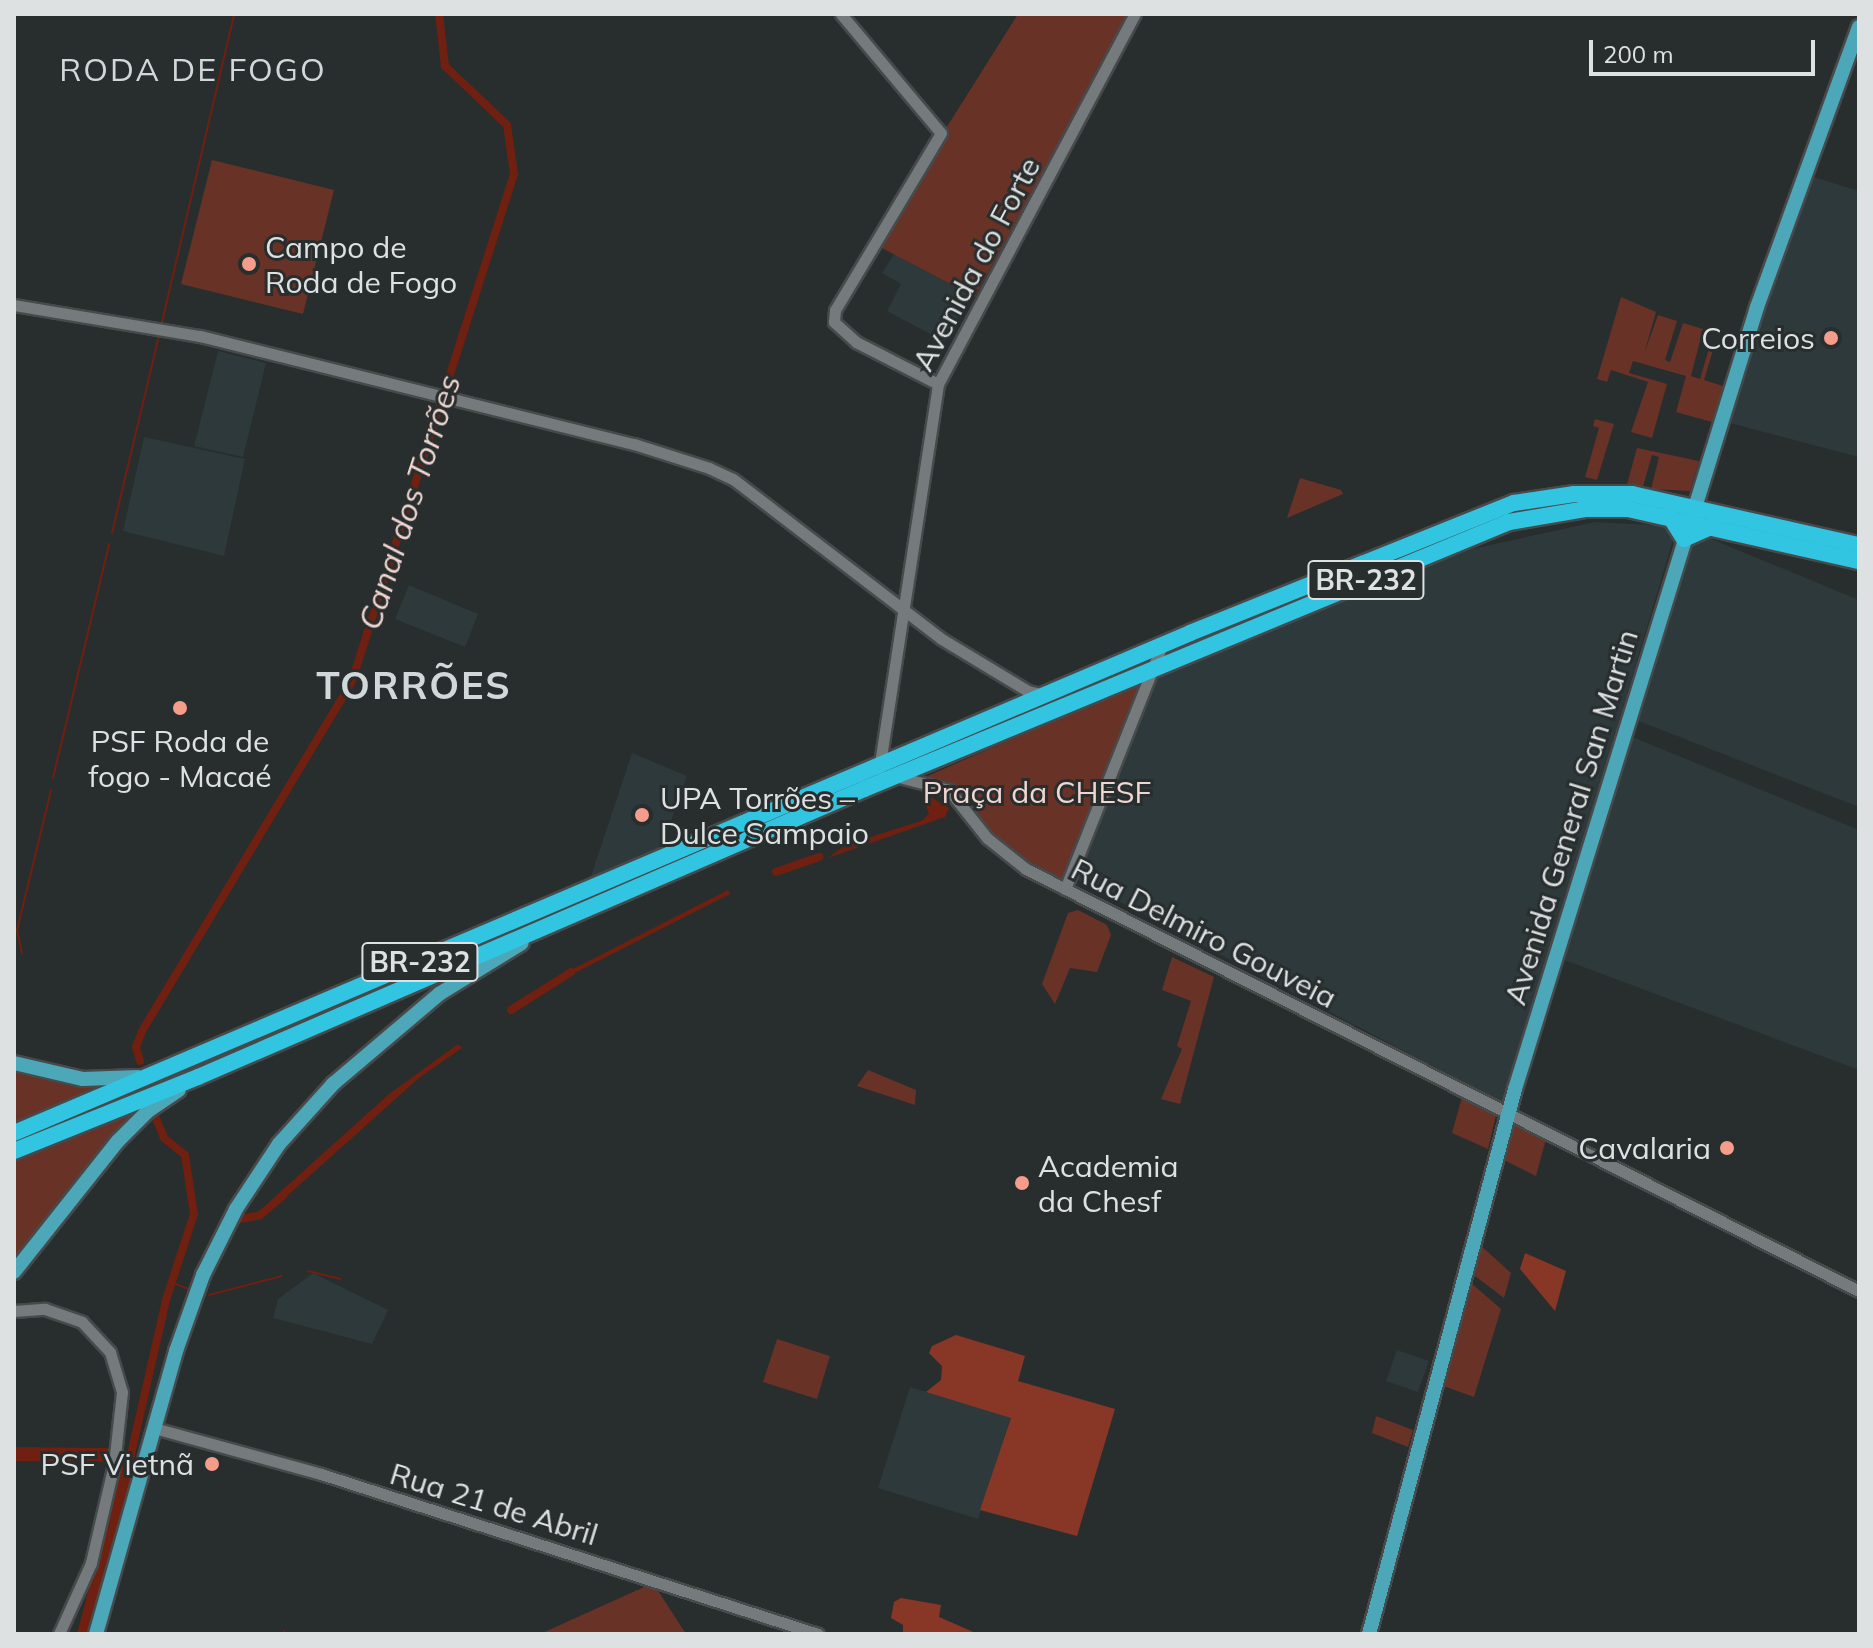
<!DOCTYPE html>
<html>
<head>
<meta charset="utf-8">
<style>
  body { margin:0 }
  #map { position:relative; width:1873px; height:1648px; overflow:hidden; background:#282d2e; font-family:Mulish,sans-serif }
  div>[style] { position:absolute }
  .built>* { inset:0; background:#2e393c }
  .green>* { inset:0; background:#693227 }
  .forest>* { inset:0; background:#883727 }
  .water>* { inset:0; background:#6f2010 }
  .stream>* { height:2px; margin:-1px; padding:0 1px; transform-origin:1px; border-radius:1px; background:#6f2010 }
  .canal>* { height:8px; margin:-4px; padding:0 4px; transform-origin:4px; border-radius:4px; background:#6f2010 }
  .river>* { height:14px; margin:-7px; padding:0 7px; transform-origin:7px; border-radius:7px; background:#6f2010 }
  .roads { filter:drop-shadow(2px 0 #464a4b) drop-shadow(-2px 0 #464a4b) drop-shadow(0 2px #464a4b) drop-shadow(0 -2px #464a4b) }
  .minor>* { height:11px; margin:-5.5px; padding:0 5.5px; transform-origin:5.5px; border-radius:5.5px; background:#757a7c }
  .major>* { height:14px; margin:-7px; padding:0 7px; transform-origin:7px; border-radius:7px; background:#4ca7b9 }
  .highway>* { height:16px; margin:-8px; padding:0 8px; transform-origin:8px; border-radius:8px; background:#31c5e2 }
  .dots>* { width:22px; height:22px; translate:-50% -50%; box-sizing:border-box; border:4px solid #282d2e; border-radius:50% }
  span { translate:-50% -50%; white-space:nowrap; text-align:center; line-height:1.15; -webkit-text-stroke:6px #282d2e; paint-order:stroke }
  .shield-label span { padding:2px 6px; background:#282d2e; border:2px solid; border-radius:6px; -webkit-text-stroke-width:0 }
  .shield-label { font-size:28px; color:#dee1e1; font-weight:700 }
  .poi-label { font-size:30px; color:#dee1e1 }
  .left { translate:0 -50%; text-align:left }
  .right { translate:-100% -50%; text-align:right }
  .street-label { font-size:30px; color:#dee1e1 }
  .park-label { font-size:30px; color:#efd6d0 }
  .neighbourhood-label { font-size:32px; color:#d2d8d9; letter-spacing:2px }
  .water-label { font-size:32px; color:#efd6d0; font-style:italic }
  .district-label { font-size:38px; color:#d2d8d9; font-weight:700; letter-spacing:2px }
  .frame { position:absolute; inset:0; border:16px solid #dee1e1; pointer-events:none }
  .scale { position:absolute; left:1589px; top:40px; width:226px; height:36px; box-sizing:border-box; border:4px solid #dee1e1; border-top:0; padding-left:10px; font-size:24px; line-height:28px; white-space:nowrap; color:#dee1e1; -webkit-text-stroke:6px #282d2e; paint-order:stroke }
</style>
</head>
<body>
<div id="map">
  <div class="built">
    <i style="clip-path:polygon(1807px 175px,1859px 191px,1859px 457px,1730px 423px)"></i>
    <i style="clip-path:polygon(894px 254px,970px 295px,945px 342px,887px 311px,901px 284px,882px 273px)"></i>
    <i style="clip-path:polygon(218px 351px,266px 363px,243px 457px,194px 446px)"></i>
    <i style="clip-path:polygon(144px 437px,245px 459px,224px 556px,123px 531px)"></i>
    <i style="clip-path:polygon(1595px 522px,1669px 526px,1675px 533px,1505px 1104px,1078px 880px,1157px 677px,1472px 549px)"></i>
    <i style="clip-path:polygon(1704px 536px,1859px 600px,1859px 807px,1636px 720px,1695px 538px)"></i>
    <i style="clip-path:polygon(409px 585px,478px 614px,465px 647px,395px 619px)"></i>
    <i style="clip-path:polygon(1630px 736px,1859px 830px,1859px 1070px,1562px 959px)"></i>
    <i style="clip-path:polygon(632px 753px,687px 776px,659px 855px,587px 888px)"></i>
    <i style="clip-path:polygon(313px 1273px,388px 1310px,372px 1344px,273px 1318px,278px 1299px)"></i>
    <i style="clip-path:polygon(1397px 1350px,1429px 1361px,1418px 1392px,1386px 1381px)"></i>
    <i style="clip-path:polygon(910px 1387px,1011px 1417px,978px 1519px,878px 1488px)"></i>
  </div>
  <div class="green">
    <i style="clip-path:polygon(1018px 14px,1128px 14px,975px 297px,880px 247px,943px 133px)"></i>
    <i style="clip-path:polygon(212px 160px,334px 190px,303px 314px,181px 284px)"></i>
    <i style="clip-path:polygon(1621px 297px,1656px 312px,1644px 354px,1658px 315px,1677px 321px,1665px 360px,1670px 362px,1683px 323px,1703px 329px,1691px 376px,1700px 379px,1710px 345px,1714px 347px,1704px 380px,1723px 386px,1712px 422px,1676px 412px,1686px 376px,1633px 361px,1629px 373px,1667px 384px,1652px 438px,1631px 432px,1648px 382px,1611px 370px,1607px 382px,1597px 379px)"></i>
    <i style="clip-path:polygon(1595px 419px,1614px 424px,1597px 480px,1585px 477px,1599px 428px,1593px 426px)"></i>
    <i style="clip-path:polygon(1637px 448px,1699px 461px,1690px 491px,1651px 489px,1659px 457px,1652px 455px,1642px 490px,1626px 488px)"></i>
    <i style="clip-path:polygon(1300px 478px,1341px 490px,1343px 494px,1287px 518px)"></i>
    <i style="clip-path:polygon(1137px 684px,1141px 685px,1064px 882px,1025px 863px,992px 836px,956px 790px,923px 778px)"></i>
    <i style="clip-path:polygon(1078px 910px,1107px 925px,1111px 935px,1097px 972px,1070px 968px,1055px 1004px,1042px 984px,1068px 913px)"></i>
    <i style="clip-path:polygon(1172px 957px,1214px 977px,1180px 1104px,1161px 1099px,1182px 1049px,1177px 1046px,1191px 1001px,1162px 990px)"></i>
    <i style="clip-path:polygon(14px 1065px,33px 1071px,145px 1077px,14px 1131px)"></i>
    <i style="clip-path:polygon(868px 1070px,916px 1090px,915px 1105px,857px 1086px)"></i>
    <i style="clip-path:polygon(1462px 1097px,1496px 1115px,1488px 1149px,1452px 1133px)"></i>
    <i style="clip-path:polygon(133px 1099px,146px 1107px,14px 1269px,14px 1146px)"></i>
    <i style="clip-path:polygon(1512px 1122px,1546px 1139px,1536px 1176px,1502px 1159px)"></i>
    <i style="clip-path:polygon(1479px 1244px,1511px 1273px,1504px 1298px,1471px 1273px)"></i>
    <i style="clip-path:polygon(1471px 1283px,1501px 1309px,1474px 1397px,1438px 1384px)"></i>
    <i style="clip-path:polygon(777px 1339px,830px 1356px,817px 1399px,763px 1382px)"></i>
    <i style="clip-path:polygon(1376px 1416px,1413px 1430px,1408px 1447px,1372px 1433px)"></i>
    <i style="clip-path:polygon(653px 1583px,686px 1634px,540px 1634px)"></i>
  </div>
  <div class="forest">
    <i style="clip-path:polygon(1525px 1253px,1566px 1271px,1555px 1311px,1520px 1269px)"></i>
    <i style="clip-path:polygon(956px 1335px,1025px 1356px,1018px 1381px,1115px 1409px,1077px 1536px,980px 1510px,1011px 1418px,926px 1392px,941px 1380px,942px 1366px,929px 1353px,932px 1346px)"></i>
    <i style="clip-path:polygon(901px 1598px,941px 1605px,939px 1617px,978px 1634px,903px 1634px,903px 1625px,891px 1618px,894px 1602px)"></i>
  </div>
  <div class="water">
    <i style="clip-path:polygon(921px 791px,949px 808px,945px 817px,828px 858px,845px 845px,921px 821px,929px 814px)"></i>
    <i style="clip-path:polygon(728px 890px,730px 894px,563px 979px,559px 976px)"></i>
    <i style="clip-path:polygon(458px 1044px,462px 1048px,419px 1078px,277px 1205px,270px 1201px,389px 1094px)"></i>
  </div>
  <div class="stream">
    <i style="left:162px;top:322px;width:316px;rotate:-76.8deg"></i>
    <i style="left:112px;top:533px;width:204px;rotate:-76.6deg"></i>
    <i style="left:53px;top:778px;width:241px;rotate:-76.5deg"></i>
    <i style="left:22px;top:953px;width:24px;rotate:-102deg"></i>
    <i style="left:17px;top:930px;width:144px;rotate:-76.3deg"></i>
    <i style="left:137px;top:1041px;width:1px;rotate:45deg"></i>
    <i style="left:308px;top:1271px;width:33px;rotate:14deg"></i>
    <i style="left:173px;top:1283px;width:17px;rotate:21deg"></i>
    <i style="left:209px;top:1295px;width:75px;rotate:-14.6deg"></i>
    <i style="left:284px;top:1631px;width:3px;rotate:72deg"></i>
  </div>
  <div class="canal">
    <i style="left:776px;top:872px;width:46px;rotate:-19.2deg"></i>
    <i style="left:511px;top:1010px;width:71px;rotate:-32.3deg"></i>
    <i style="left:140px;top:1061px;width:15px;rotate:-106deg"></i>
    <i style="left:136px;top:1047px;width:17px;rotate:-69deg"></i>
    <i style="left:142px;top:1031px;width:408px;rotate:-59deg"></i>
    <i style="left:352px;top:681px;width:532px;rotate:-72.28deg"></i>
    <i style="left:514px;top:174px;width:49px;rotate:-98.1deg"></i>
    <i style="left:507px;top:125px;width:86px;rotate:-136.4deg"></i>
    <i style="left:445px;top:66px;width:52px;rotate:-96.6deg"></i>
    <i style="left:235px;top:1220px;width:25px;rotate:-11deg"></i>
    <i style="left:260px;top:1215px;width:30px;rotate:-40deg"></i>
    <i style="left:129px;top:1463px;width:167px;rotate:-77.2deg"></i>
    <i style="left:166px;top:1300px;width:90px;rotate:-72deg"></i>
    <i style="left:194px;top:1214px;width:60px;rotate:-98.7deg"></i>
    <i style="left:185px;top:1155px;width:27px;rotate:-141deg"></i>
    <i style="left:164px;top:1138px;width:24px;rotate:-112deg"></i>
  </div>
  <div class="river">
    <i style="left:14px;top:1454px;width:93px;rotate:0.6deg"></i>
    <i style="left:107px;top:1455px;width:23px;rotate:20deg"></i>
    <i style="left:129px;top:1463px;width:177px;rotate:104.7deg"></i>
  </div>
  <div class="roads">
    <div class="minor">
      <i style="left:841px;top:14px;width:155px;rotate:50deg"></i>
      <i style="left:941px;top:133px;width:206px;rotate:120.9deg"></i>
      <i style="left:835px;top:310px;width:12px;rotate:95deg"></i>
      <i style="left:834px;top:322px;width:30px;rotate:42deg"></i>
      <i style="left:856px;top:342px;width:92px;rotate:27.1deg"></i>
      <i style="left:14px;top:305px;width:189px;rotate:9.5deg"></i>
      <i style="left:200px;top:336px;width:447px;rotate:14deg"></i>
      <i style="left:634px;top:444px;width:79px;rotate:17.7deg"></i>
      <i style="left:709px;top:468px;width:26px;rotate:25deg"></i>
      <i style="left:733px;top:479px;width:261px;rotate:37.5deg"></i>
      <i style="left:940px;top:638px;width:103px;rotate:31.1deg"></i>
      <i style="left:1028px;top:691px;width:16px;rotate:14deg"></i>
      <i style="left:879px;top:770px;width:390px;rotate:-81.3deg"></i>
      <i style="left:938px;top:384px;width:419px;rotate:-62deg"></i>
      <i style="left:895px;top:776px;width:56px;rotate:14.5deg"></i>
      <i style="left:949px;top:790px;width:61px;rotate:51.6deg"></i>
      <i style="left:987px;top:838px;width:50px;rotate:38.5deg"></i>
      <i style="left:1026px;top:869px;width:934px;rotate:26.87deg"></i>
      <i style="left:1065px;top:889px;width:263px;rotate:-68.3deg"></i>
      <i style="left:14px;top:1311px;width:31px;rotate:-4deg"></i>
      <i style="left:45px;top:1309px;width:39px;rotate:19deg"></i>
      <i style="left:82px;top:1322px;width:41px;rotate:47deg"></i>
      <i style="left:110px;top:1352px;width:42px;rotate:73.3deg"></i>
      <i style="left:122px;top:1392px;width:72px;rotate:96.3deg"></i>
      <i style="left:114px;top:1464px;width:102px;rotate:103.1deg"></i>
      <i style="left:91px;top:1563px;width:78px;rotate:114.3deg"></i>
      <i style="left:154px;top:1428px;width:173px;rotate:15.4deg"></i>
      <i style="left:321px;top:1474px;width:522px;rotate:17.85deg"></i>
    </div>
    <div class="major">
      <i style="left:14px;top:1063px;width:71px;rotate:13.1deg"></i>
      <i style="left:83px;top:1079px;width:55px;rotate:-2.1deg"></i>
      <i style="left:14px;top:1272px;width:167px;rotate:-51.6deg"></i>
      <i style="left:118px;top:1141px;width:42px;rotate:-45deg"></i>
      <i style="left:148px;top:1111px;width:37px;rotate:-34deg"></i>
      <i style="left:96px;top:1634px;width:294px;rotate:-74.2deg"></i>
      <i style="left:176px;top:1351px;width:81px;rotate:-70.4deg"></i>
      <i style="left:203px;top:1275px;width:74px;rotate:-63.4deg"></i>
      <i style="left:236px;top:1209px;width:78px;rotate:-56.5deg"></i>
      <i style="left:279px;top:1144px;width:81px;rotate:-48deg"></i>
      <i style="left:333px;top:1084px;width:139px;rotate:-40.3deg"></i>
      <i style="left:439px;top:994px;width:97px;rotate:-31.6deg"></i>
      <i style="left:1369px;top:1634px;width:564px;rotate:-75deg"></i>
      <i style="left:1515px;top:1089px;width:819px;rotate:-72.8deg"></i>
      <i style="left:1757px;top:307px;width:298px;rotate:-70deg"></i>
    </div>
    <div class="highway">
      <i style="left:1669px;top:515px;width:28px;rotate:58deg"></i>
      <i style="left:1684px;top:539px;width:32px;rotate:-24deg"></i>
      <i style="left:14px;top:1133px;width:1278px;rotate:-23.03deg"></i>
      <i style="left:1190px;top:633px;width:349px;rotate:-21.9deg"></i>
      <i style="left:1514px;top:503px;width:61px;rotate:-8.5deg"></i>
      <i style="left:1574px;top:494px;width:58px"></i>
      <i style="left:1632px;top:494px;width:233px;rotate:12.7deg"></i>
      <i style="left:14px;top:1151px;width:198px;rotate:-21.9deg"></i>
      <i style="left:198px;top:1077px;width:726px;rotate:-23.39deg"></i>
      <i style="left:864px;top:789px;width:698px;rotate:-22.49deg"></i>
      <i style="left:1509px;top:522px;width:77px;rotate:-9.7deg"></i>
      <i style="left:1585px;top:509px;width:43px"></i>
      <i style="left:1628px;top:509px;width:237px;rotate:12.7deg"></i>
    </div>
  </div>
  <div class="dots">
    <i style="left:249px;top:264px;background:#f49d8b"></i>
    <i style="left:1831px;top:338px;background:#f49d8b"></i>
    <i style="left:180px;top:708px;background:#f49d8b"></i>
    <i style="left:642px;top:815px;background:#f49d8b"></i>
    <i style="left:1727px;top:1148px;background:#f49d8b"></i>
    <i style="left:1022px;top:1183px;background:#f49d8b"></i>
    <i style="left:212px;top:1464px;background:#f49d8b"></i>
  </div>
  <div class="shield-label">
    <span style="left:1366px;top:580px">BR-232</span>
    <span style="left:420px;top:962px">BR-232</span>
  </div>
  <div class="poi-label">
    <span class="left" style="left:265px;top:264px">Campo de<br>Roda de Fogo</span>
    <span class="right" style="left:1815px;top:338px">Correios</span>
    <span style="left:180px;top:758px">PSF Roda de<br>fogo - Macaé</span>
    <span class="left" style="left:660px;top:815px">UPA Torrões –<br>Dulce Sampaio</span>
    <span class="right" style="left:1711px;top:1148px">Cavalaria</span>
    <span class="left" style="left:1038px;top:1183px">Academia<br>da Chesf</span>
    <span class="right" style="left:194px;top:1464px">PSF Vietnã</span>
  </div>
  <div class="street-label">
    <span style="left:976px;top:264px;rotate:-62deg">Avenida do Forte</span>
    <span style="left:1571px;top:817px;rotate:-73deg">Avenida General San Martin</span>
    <span style="left:1204px;top:933px;rotate:27deg">Rua Delmiro Gouveia</span>
    <span style="left:494px;top:1504px;rotate:17deg">Rua 21 de Abril</span>
  </div>
  <div class="park-label">
    <span style="left:1037px;top:792px">Praça da CHESF</span>
  </div>
  <div class="neighbourhood-label">
    <span style="left:193px;top:69px">RODA DE FOGO</span>
  </div>
  <div class="water-label">
    <span style="left:409px;top:502px;rotate:-72deg">Canal dos Torrões</span>
  </div>
  <div class="district-label">
    <span style="left:414px;top:686px">TORRÕES</span>
  </div>
  <div class="frame"></div>
  <div class="scale">200 m</div>
</div>
</body>
</html>
